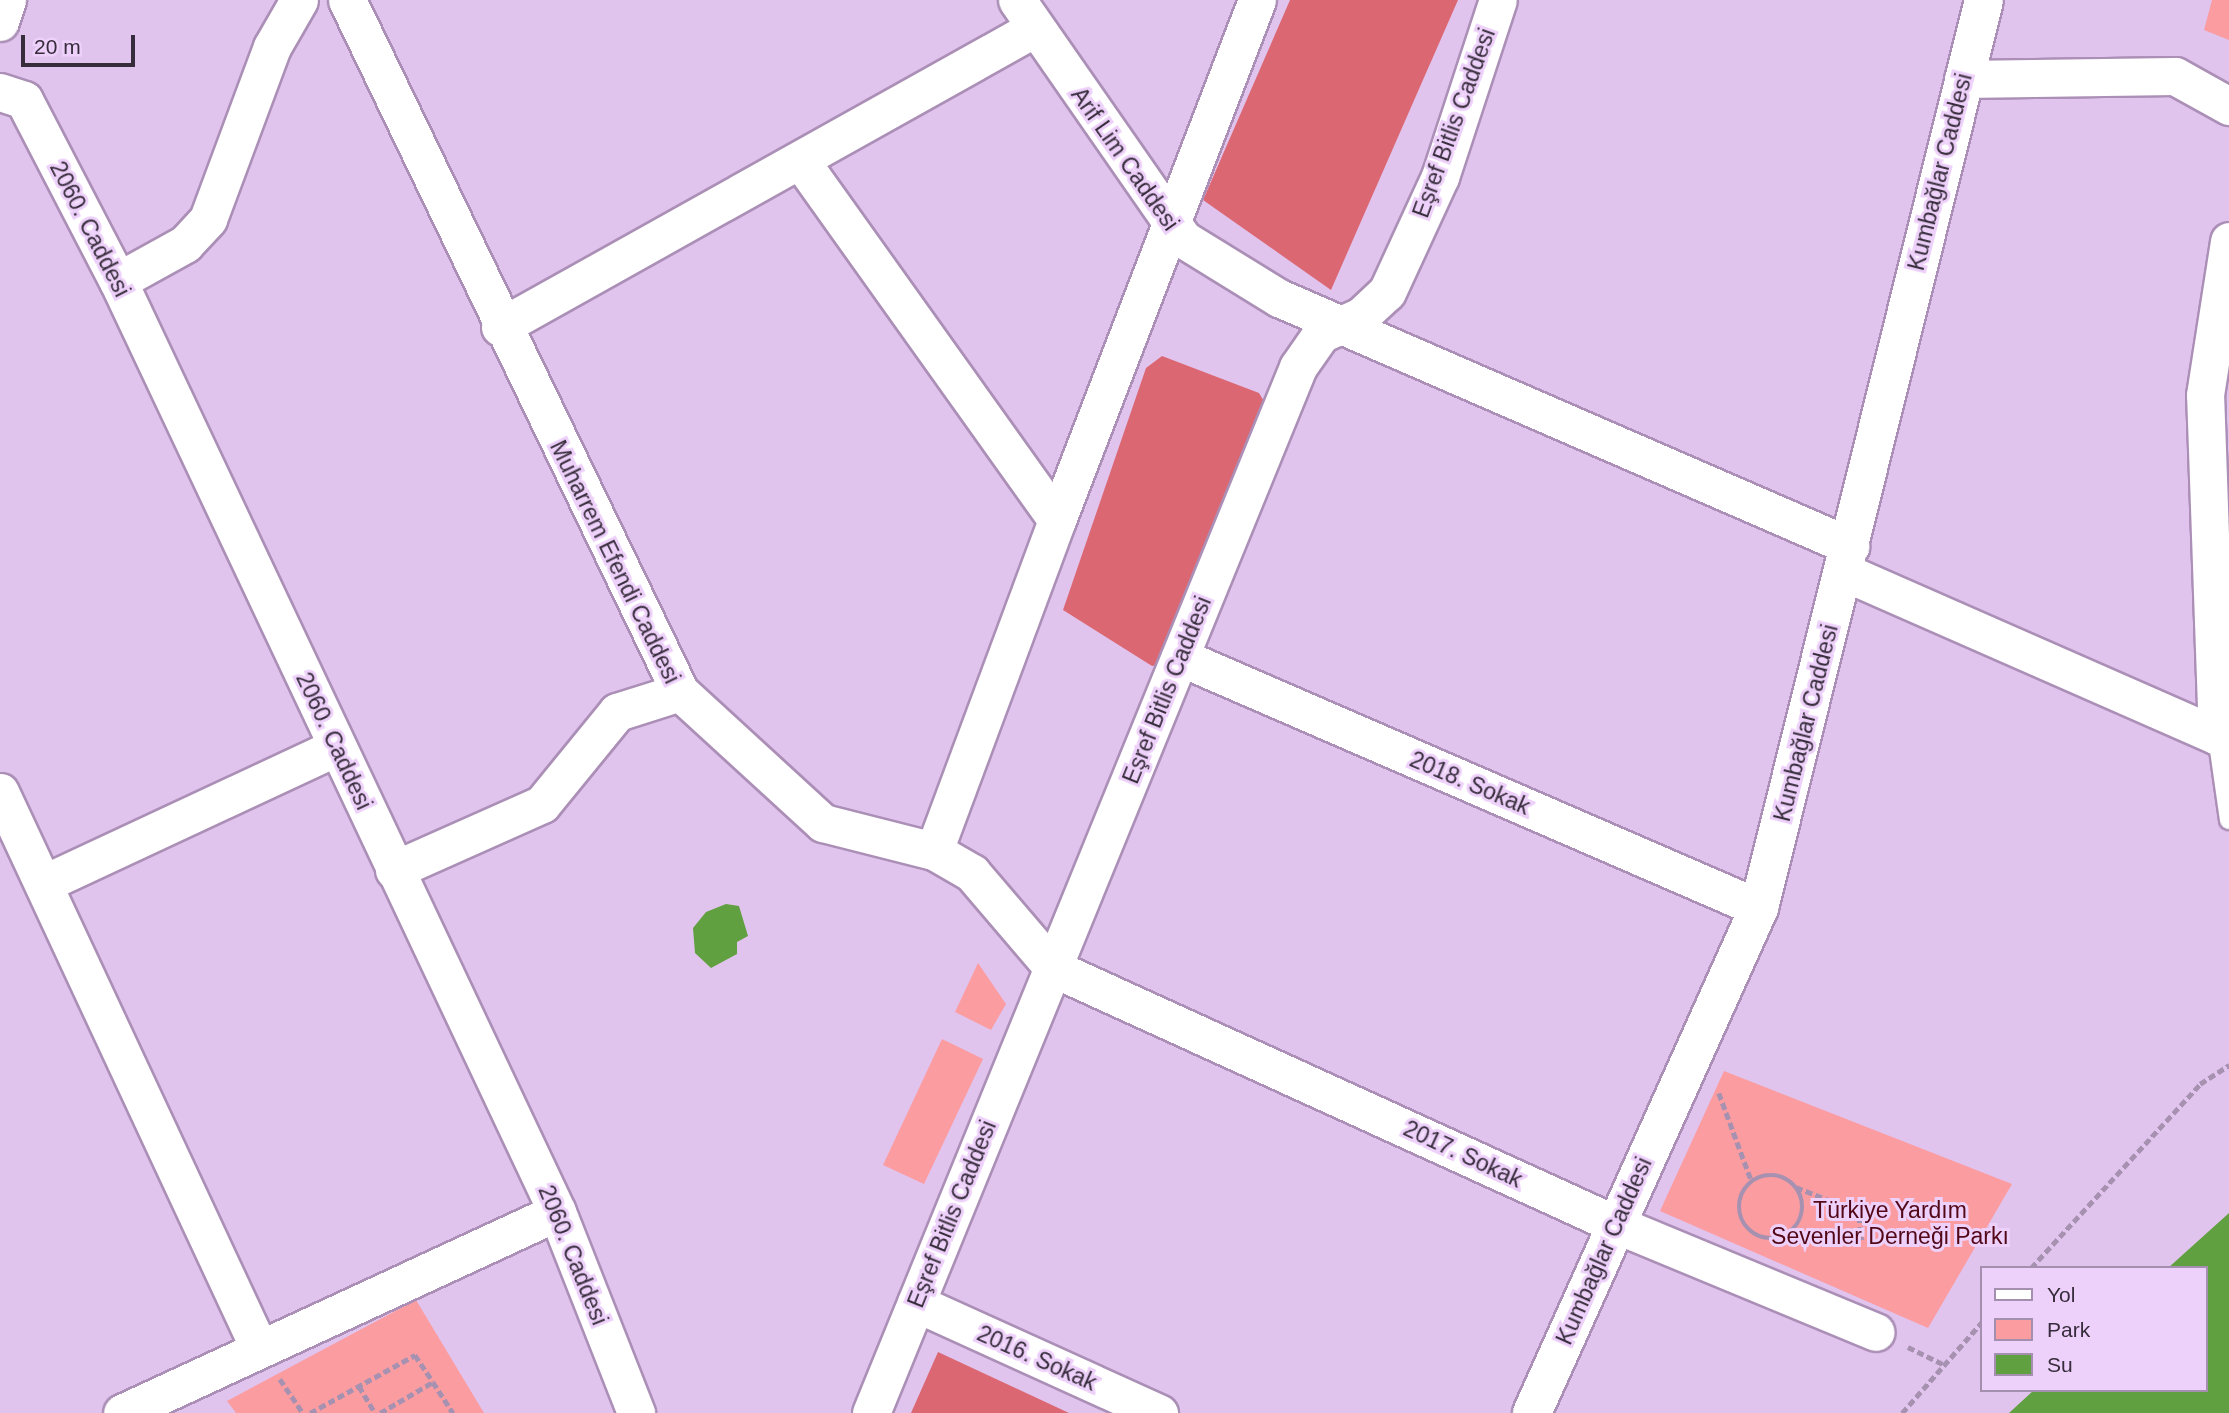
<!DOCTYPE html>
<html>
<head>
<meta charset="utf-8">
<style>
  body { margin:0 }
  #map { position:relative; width:2229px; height:1413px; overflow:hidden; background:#e1c4ed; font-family:Arial,sans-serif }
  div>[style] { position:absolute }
  .green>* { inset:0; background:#fb9ca1 }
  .forest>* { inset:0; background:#db6772 }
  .water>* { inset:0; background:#61a040 }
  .path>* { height:4.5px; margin-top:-2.25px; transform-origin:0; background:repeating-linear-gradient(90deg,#a791b1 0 7px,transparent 0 10.5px) }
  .path>.ring { margin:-2.25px; padding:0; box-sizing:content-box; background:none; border:4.5px solid #a791b1; border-radius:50% }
  .roads { filter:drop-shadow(2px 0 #ab8fb6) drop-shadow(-2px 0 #ab8fb6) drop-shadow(0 2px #ab8fb6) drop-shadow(0 -2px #ab8fb6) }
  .lane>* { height:18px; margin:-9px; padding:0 9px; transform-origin:9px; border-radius:9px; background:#fff }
  .street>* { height:37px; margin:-18.5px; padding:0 18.5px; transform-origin:18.5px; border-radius:18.5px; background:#fff }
  .secondary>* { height:38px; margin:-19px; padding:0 19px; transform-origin:19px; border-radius:19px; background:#fff }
  .primary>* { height:38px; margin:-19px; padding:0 19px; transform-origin:19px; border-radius:19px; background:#fff }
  span { translate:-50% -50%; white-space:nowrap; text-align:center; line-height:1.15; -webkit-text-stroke:6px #eed1fa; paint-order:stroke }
  .street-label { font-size:23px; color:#372c3c }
  .park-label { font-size:23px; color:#530818 }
  .legend { position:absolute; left:1980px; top:1266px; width:228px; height:126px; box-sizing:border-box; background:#eed1fa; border:2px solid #a58fae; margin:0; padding:9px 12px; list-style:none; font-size:21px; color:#372c3c }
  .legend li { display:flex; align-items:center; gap:14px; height:35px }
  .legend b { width:35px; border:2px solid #a58fae }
  .scale { position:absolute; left:21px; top:35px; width:114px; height:32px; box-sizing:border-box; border:4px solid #372c3c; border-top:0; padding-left:9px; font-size:21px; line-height:24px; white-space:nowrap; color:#372c3c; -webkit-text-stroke:5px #eed1fa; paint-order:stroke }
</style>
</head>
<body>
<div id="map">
  <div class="green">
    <i style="clip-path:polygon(2212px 0,2229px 0,2229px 40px,2204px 30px)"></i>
    <i style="clip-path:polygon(978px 963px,1006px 1004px,991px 1030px,955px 1012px)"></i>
    <i style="clip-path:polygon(942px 1039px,983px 1059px,924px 1184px,883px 1165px)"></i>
    <i style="clip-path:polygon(1724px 1071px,2012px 1184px,1928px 1328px,1660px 1211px)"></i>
    <i style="clip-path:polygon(416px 1300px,484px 1413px,236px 1413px,227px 1401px)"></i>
  </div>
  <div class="forest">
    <i style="clip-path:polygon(1290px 0,1458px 0,1331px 290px,1203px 200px)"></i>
    <i style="clip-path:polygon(1162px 356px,1259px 393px,1265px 403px,1162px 664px,1152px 666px,1063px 610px,1146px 368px)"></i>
    <i style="clip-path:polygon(938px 1352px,1069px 1413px,911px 1413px)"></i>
  </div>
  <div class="water">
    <i style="clip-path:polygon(726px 904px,739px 906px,748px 936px,737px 942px,737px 954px,711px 968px,695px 953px,693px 928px,706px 912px)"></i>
    <i style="clip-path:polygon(2229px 1213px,2229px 1413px,2009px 1413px,2034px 1390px,2206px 1390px,2206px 1268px,2168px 1268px)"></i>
  </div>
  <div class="path">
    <i style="left:1719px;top:1093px;width:95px;rotate:69.7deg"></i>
    <i class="ring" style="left:1739px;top:1175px;width:59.5px;height:59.5px"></i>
    <i style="left:1796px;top:1187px;width:59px;rotate:21.8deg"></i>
    <i style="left:1851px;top:1209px;width:11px;rotate:41deg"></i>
    <i style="left:1859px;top:1216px;width:24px;rotate:83deg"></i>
    <i style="left:2031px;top:1268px;width:250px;rotate:-47.4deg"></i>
    <i style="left:2200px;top:1084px;width:35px;rotate:-33deg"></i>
    <i style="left:1908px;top:1347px;width:41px;rotate:25.9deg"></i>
    <i style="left:280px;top:1379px;width:41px;rotate:55.9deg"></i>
    <i style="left:359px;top:1386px;width:31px;rotate:59deg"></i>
    <i style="left:310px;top:1413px;width:120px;rotate:-28.9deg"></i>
    <i style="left:415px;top:1355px;width:32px;rotate:56deg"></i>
    <i style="left:380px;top:1413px;width:61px;rotate:-30.3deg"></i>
    <i style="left:433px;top:1382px;width:37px;rotate:57deg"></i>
    <i style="left:1902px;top:1413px;width:121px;rotate:-48.7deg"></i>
  </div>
  <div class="roads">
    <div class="lane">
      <i style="left:2217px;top:736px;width:85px;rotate:81.9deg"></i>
    </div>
    <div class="street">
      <i style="left:347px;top:0;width:768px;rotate:64.3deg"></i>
      <i style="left:680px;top:692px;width:194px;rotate:42.5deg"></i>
      <i style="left:823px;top:823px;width:114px;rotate:14.2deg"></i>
      <i style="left:934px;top:851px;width:44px;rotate:30.1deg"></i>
      <i style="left:972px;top:873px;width:125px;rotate:49.5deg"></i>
      <i style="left:1053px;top:968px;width:618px;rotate:24.49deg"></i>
      <i style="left:1615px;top:1224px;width:282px;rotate:22.5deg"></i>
      <i style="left:1017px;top:0;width:291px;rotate:55.2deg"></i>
      <i style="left:1183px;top:239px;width:113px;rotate:31.6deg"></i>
      <i style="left:1279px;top:298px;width:623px;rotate:23.48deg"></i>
      <i style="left:1963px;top:79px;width:212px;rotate:-0.8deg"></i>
      <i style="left:2175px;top:76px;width:62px;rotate:29.1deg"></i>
      <i style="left:0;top:92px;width:25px;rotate:18deg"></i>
      <i style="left:24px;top:100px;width:204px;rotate:62.6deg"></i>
      <i style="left:118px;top:281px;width:1029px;rotate:64.75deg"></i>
      <i style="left:557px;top:1212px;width:216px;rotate:68.5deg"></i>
      <i style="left:800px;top:160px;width:442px;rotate:54.5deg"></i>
      <i style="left:1057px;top:520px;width:353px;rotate:110.4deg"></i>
      <i style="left:118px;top:281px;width:77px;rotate:-28.9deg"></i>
      <i style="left:185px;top:244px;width:34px;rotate:-47deg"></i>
      <i style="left:208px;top:219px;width:184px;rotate:-69.6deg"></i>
      <i style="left:272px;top:47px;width:54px;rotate:-60.1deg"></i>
      <i style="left:500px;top:327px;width:613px;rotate:-29.2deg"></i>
      <i style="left:1057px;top:520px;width:557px;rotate:-68.96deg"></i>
      <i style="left:1844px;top:572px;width:420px;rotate:23.7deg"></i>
      <i style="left:1180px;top:657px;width:631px;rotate:23.44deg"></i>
      <i style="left:2217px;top:736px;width:341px;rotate:-92deg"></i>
      <i style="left:2205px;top:395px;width:156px;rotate:-81.1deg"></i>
      <i style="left:0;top:792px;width:613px;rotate:65.02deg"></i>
      <i style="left:394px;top:870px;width:162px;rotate:-24deg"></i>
      <i style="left:542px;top:804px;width:119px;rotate:-50.8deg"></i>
      <i style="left:617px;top:712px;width:66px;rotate:-17.6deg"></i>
      <i style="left:47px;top:882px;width:320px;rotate:-25deg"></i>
      <i style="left:916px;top:1303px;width:267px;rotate:24.4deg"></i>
      <i style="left:122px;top:1413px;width:479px;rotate:-24.8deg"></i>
      <i style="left:871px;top:1413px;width:1130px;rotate:-67.79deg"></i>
      <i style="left:1298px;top:367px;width:40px;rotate:-55.1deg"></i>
      <i style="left:1321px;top:334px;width:44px;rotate:-24.2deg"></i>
      <i style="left:1361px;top:316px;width:35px;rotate:-43deg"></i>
      <i style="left:1387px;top:292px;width:127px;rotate:-65.3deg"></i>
      <i style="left:1440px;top:177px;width:186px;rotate:-71.9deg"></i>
    </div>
    <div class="secondary">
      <i style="left:1532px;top:1413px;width:554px;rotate:-65.8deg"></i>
      <i style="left:1759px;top:908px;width:935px;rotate:-76.08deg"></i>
    </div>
    <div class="primary">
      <i style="left:0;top:22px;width:23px;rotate:-72deg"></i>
    </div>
  </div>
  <div class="street-label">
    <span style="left:1454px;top:123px;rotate:-70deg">Eşref Bitlis Caddesi</span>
    <span style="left:1125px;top:159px;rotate:55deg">Arif Lim Caddesi</span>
    <span style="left:1940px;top:172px;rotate:-76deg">Kumbağlar Caddesi</span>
    <span style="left:90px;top:229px;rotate:63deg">2060. Caddesi</span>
    <span style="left:615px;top:562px;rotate:64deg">Muharrem Efendi Caddesi</span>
    <span style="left:1167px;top:690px;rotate:-68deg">Eşref Bitlis Caddesi</span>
    <span style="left:1806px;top:723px;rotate:-76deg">Kumbağlar Caddesi</span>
    <span style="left:334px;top:741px;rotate:65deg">2060. Caddesi</span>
    <span style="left:1470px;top:783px;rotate:23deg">2018. Sokak</span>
    <span style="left:1463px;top:1154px;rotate:25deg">2017. Sokak</span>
    <span style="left:952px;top:1214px;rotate:-68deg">Eşref Bitlis Caddesi</span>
    <span style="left:1604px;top:1251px;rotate:-66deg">Kumbağlar Caddesi</span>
    <span style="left:573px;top:1255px;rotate:68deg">2060. Caddesi</span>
    <span style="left:1037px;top:1358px;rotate:24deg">2016. Sokak</span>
  </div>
  <div class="park-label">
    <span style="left:1890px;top:1223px">Türkiye Yardım<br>Sevenler Derneği Parkı</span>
  </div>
  <ul class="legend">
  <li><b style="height:9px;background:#fff"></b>Yol</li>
  <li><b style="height:19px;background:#fb9ca1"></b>Park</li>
  <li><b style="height:19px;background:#61a040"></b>Su</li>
  </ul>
  <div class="scale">20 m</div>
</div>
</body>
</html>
